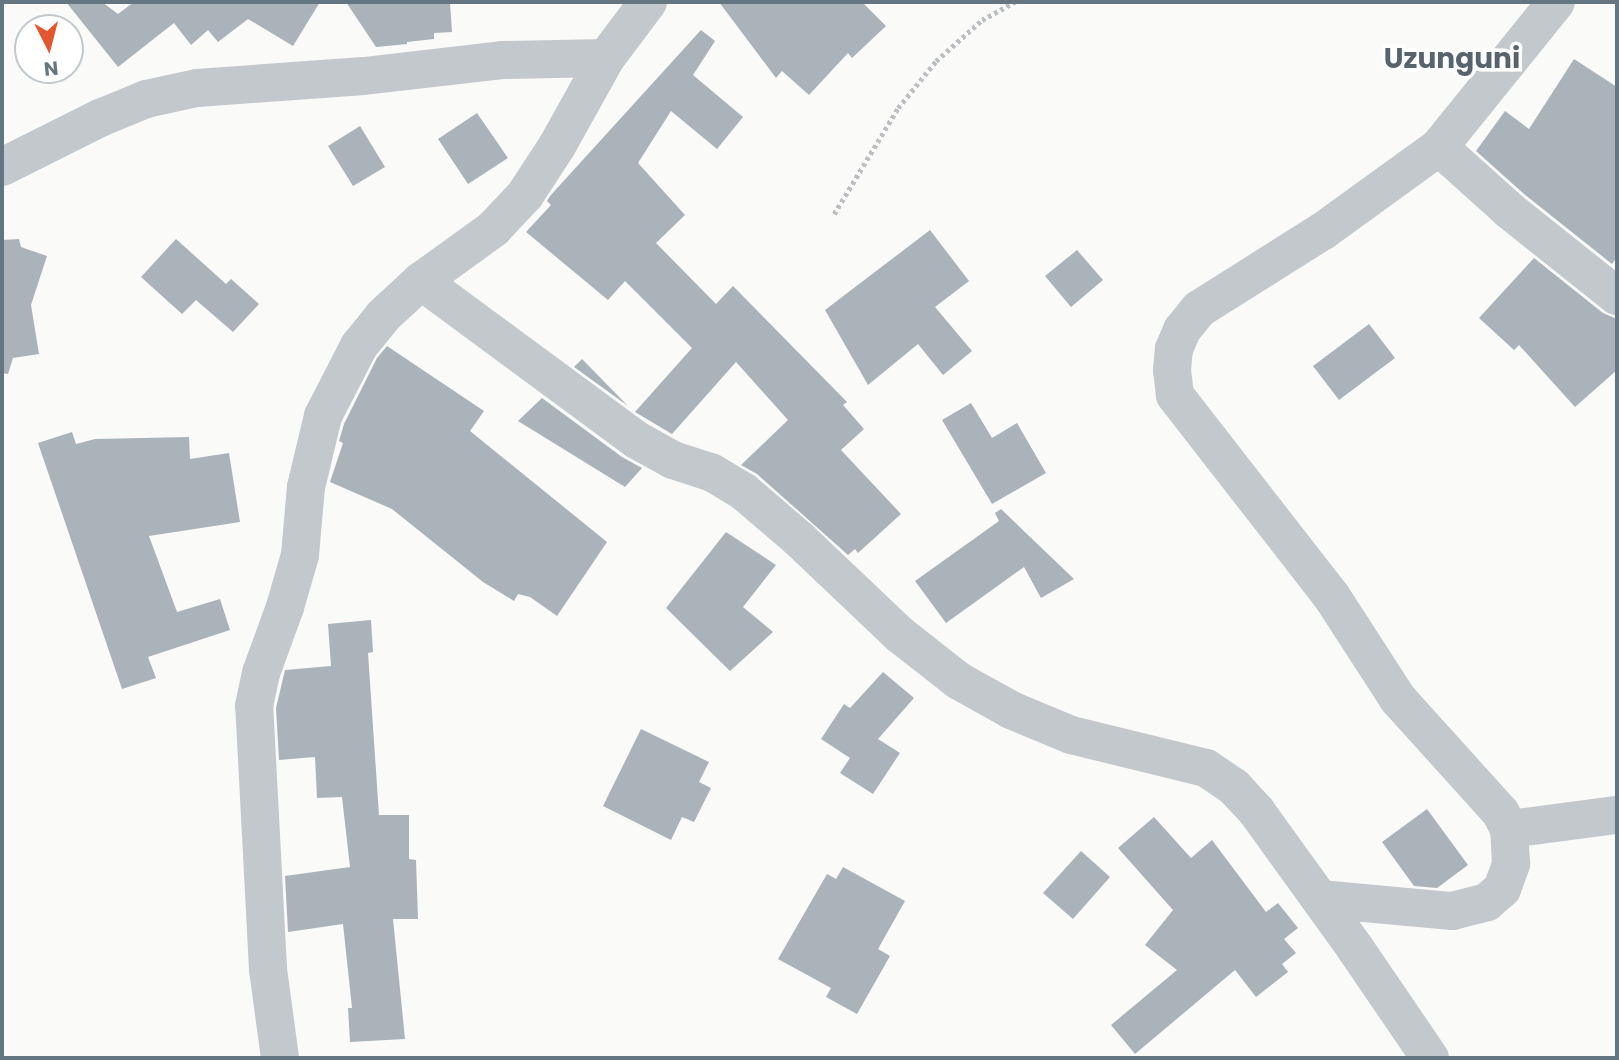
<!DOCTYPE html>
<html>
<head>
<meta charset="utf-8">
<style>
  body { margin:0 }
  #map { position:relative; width:1619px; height:1060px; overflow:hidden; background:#fafaf8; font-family:Poppins,sans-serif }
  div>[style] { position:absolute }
  .building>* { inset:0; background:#aab3b9 }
  .path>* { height:4.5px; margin-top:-2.25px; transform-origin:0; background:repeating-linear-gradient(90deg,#bbbfc2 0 3.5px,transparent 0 7px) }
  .minor>* { height:38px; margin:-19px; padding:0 19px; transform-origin:19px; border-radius:19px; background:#c3c8cc }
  span { translate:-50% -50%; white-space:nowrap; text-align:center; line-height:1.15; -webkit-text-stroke:7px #fff; paint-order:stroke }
  .quarter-label { font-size:28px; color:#57646e; font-weight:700 }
  .frame { position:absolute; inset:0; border:4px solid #657683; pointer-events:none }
  .north { position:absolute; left:14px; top:14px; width:70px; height:70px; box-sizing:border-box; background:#fff; border:2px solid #c1c8cd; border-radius:50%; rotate:174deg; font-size:19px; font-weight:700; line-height:28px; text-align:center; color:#657683 }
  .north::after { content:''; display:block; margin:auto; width:24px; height:32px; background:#e4572e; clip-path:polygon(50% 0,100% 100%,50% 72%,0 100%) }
</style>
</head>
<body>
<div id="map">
  <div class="building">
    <i style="clip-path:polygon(66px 2px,102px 2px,118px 14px,134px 2px,320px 2px,293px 46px,248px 19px,218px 42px,208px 30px,191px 45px,174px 23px,118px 67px)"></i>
    <i style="clip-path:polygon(346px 2px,450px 2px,452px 32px,434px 33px,434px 39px,407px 42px,407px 44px,376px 47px)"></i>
    <i style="clip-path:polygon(719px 2px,862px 2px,886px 26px,852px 58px,848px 53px,809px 95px,782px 71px,776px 78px)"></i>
    <i style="clip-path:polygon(701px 30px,715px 41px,693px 75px,743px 117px,717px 149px,671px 111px,638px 163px,685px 215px,656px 243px,716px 304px,733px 286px,847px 402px,843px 405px,864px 429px,841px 450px,901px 514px,858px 553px,855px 549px,848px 555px,757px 474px,741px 465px,788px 420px,736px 362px,672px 434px,635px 412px,692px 348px,625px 281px,608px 300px,526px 232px,551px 205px,547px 201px,550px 196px)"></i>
    <i style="clip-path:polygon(1574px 59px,1617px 87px,1617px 257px,1612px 264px,1524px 194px,1476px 151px,1505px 111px,1529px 129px)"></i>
    <i style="clip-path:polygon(477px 113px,508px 158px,468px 184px,438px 139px)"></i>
    <i style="clip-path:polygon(360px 126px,385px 167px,353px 186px,328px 146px)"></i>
    <i style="clip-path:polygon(930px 230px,969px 281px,935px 307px,972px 351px,943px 375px,918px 344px,868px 385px,825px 310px)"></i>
    <i style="clip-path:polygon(19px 239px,21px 247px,47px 256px,31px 305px,39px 354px,13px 358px,8px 374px,2px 373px,2px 240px)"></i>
    <i style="clip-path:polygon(176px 239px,226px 284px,231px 279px,259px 304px,233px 332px,196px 300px,182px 314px,141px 277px)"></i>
    <i style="clip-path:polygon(1077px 250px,1103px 280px,1071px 307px,1045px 276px)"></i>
    <i style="clip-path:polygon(1534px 258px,1603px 313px,1617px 319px,1617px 370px,1575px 407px,1519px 345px,1514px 350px,1479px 318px)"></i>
    <i style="clip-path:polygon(1369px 324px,1395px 358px,1339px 400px,1313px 366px)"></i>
    <i style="clip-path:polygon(387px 346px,484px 411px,470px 431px,607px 542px,557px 616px,530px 597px,518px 594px,514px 601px,483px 582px,392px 509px,330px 482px,343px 443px,339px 441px,344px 424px,377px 358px)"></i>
    <i style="clip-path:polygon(582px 359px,628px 406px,574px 367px)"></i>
    <i style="clip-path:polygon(542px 398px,622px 457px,642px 468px,625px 487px,518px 421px)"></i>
    <i style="clip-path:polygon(971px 403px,992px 438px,1017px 423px,1046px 473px,992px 504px,942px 420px)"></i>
    <i style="clip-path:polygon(72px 432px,76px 444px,95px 439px,189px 437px,190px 459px,229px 453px,240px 522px,149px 536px,177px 612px,220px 599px,230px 630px,148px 657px,156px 678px,122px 689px,38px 443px)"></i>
    <i style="clip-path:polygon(1001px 509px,1074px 579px,1041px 598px,1024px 567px,946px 623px,915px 581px,999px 521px,995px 513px)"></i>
    <i style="clip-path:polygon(726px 532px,776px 565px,743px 607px,773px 632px,730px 671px,666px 608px)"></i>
    <i style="clip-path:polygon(371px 620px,373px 652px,368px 653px,379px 815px,409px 815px,409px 859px,416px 860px,418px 919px,393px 919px,405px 1039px,350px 1042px,348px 1008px,352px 1008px,343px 924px,288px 932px,285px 876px,350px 867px,342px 797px,317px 798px,315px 757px,279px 760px,276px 708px,285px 670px,331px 666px,328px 624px)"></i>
    <i style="clip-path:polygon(883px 672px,914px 698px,878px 739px,900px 753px,873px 794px,840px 773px,850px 758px,821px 739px,844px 704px,850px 708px)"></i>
    <i style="clip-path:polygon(641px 729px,709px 762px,699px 782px,711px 788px,694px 822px,682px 817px,671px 840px,603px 806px)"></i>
    <i style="clip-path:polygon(1427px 809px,1468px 865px,1437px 888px,1414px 886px,1382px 842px)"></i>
    <i style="clip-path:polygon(1154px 817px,1191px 858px,1212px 840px,1266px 912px,1278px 903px,1298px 928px,1284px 939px,1296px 953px,1282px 964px,1288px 972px,1256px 997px,1235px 970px,1135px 1054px,1111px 1025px,1177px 970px,1145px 945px,1173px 910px,1118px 848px)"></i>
    <i style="clip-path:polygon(1081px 851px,1110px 877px,1073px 919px,1043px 893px)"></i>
    <i style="clip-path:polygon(843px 867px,905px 901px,878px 949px,890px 956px,857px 1014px,826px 997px,831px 988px,778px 959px,827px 874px,836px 879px)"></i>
  </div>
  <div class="path">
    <i style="left:834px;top:214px;width:124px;rotate:-58.9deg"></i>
    <i style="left:898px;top:108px;width:60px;rotate:-51deg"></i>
    <i style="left:936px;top:61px;width:62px;rotate:-41.7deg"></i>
    <i style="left:982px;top:20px;width:38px;rotate:-29deg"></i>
  </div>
  <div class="minor">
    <i style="left:1439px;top:147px;width:96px;rotate:42deg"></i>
    <i style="left:1510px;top:211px;width:137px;rotate:38.5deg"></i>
    <i style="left:2px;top:167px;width:110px;rotate:-26.6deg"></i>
    <i style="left:100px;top:118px;width:50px;rotate:-22.4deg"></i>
    <i style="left:146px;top:99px;width:52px;rotate:-12.2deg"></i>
    <i style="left:197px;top:88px;width:167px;rotate:-4.1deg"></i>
    <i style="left:364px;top:76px;width:139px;rotate:-6.6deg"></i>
    <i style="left:502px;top:60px;width:104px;rotate:-1.1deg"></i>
    <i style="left:421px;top:281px;width:266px;rotate:36.4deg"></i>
    <i style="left:635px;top:439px;width:43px;rotate:28.9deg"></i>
    <i style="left:673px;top:460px;width:40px;rotate:18deg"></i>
    <i style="left:711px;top:472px;width:37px;rotate:31deg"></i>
    <i style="left:743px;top:491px;width:74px;rotate:40.6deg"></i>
    <i style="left:799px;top:539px;width:138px;rotate:43.5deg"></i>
    <i style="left:899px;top:634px;width:76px;rotate:38.1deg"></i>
    <i style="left:959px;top:681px;width:60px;rotate:29.1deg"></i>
    <i style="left:1011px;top:710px;width:65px;rotate:22.6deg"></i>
    <i style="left:1071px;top:735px;width:139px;rotate:13.7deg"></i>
    <i style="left:1206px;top:768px;width:34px;rotate:34deg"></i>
    <i style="left:1234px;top:787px;width:34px;rotate:47deg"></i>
    <i style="left:1257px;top:812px;width:168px;rotate:54.2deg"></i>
    <i style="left:1355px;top:948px;width:133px;rotate:55.7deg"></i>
    <i style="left:1509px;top:829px;width:109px;rotate:-7.4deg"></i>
    <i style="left:1320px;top:899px;width:133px;rotate:5.2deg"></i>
    <i style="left:1452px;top:911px;width:36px;rotate:-14deg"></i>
    <i style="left:1487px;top:902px;width:20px;rotate:-41deg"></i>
    <i style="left:1502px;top:889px;width:27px;rotate:-70deg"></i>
    <i style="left:1511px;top:864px;width:35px;rotate:-93deg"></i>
    <i style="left:1509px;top:829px;width:18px;rotate:-117deg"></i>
    <i style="left:1501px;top:813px;width:154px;rotate:-132.1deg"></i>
    <i style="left:1398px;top:699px;width:121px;rotate:-122.9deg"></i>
    <i style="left:1332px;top:597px;width:256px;rotate:-127.9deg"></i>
    <i style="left:1175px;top:395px;width:25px;rotate:-97deg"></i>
    <i style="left:1172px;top:370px;width:21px;rotate:-85deg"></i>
    <i style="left:1174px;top:349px;width:21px;rotate:-67deg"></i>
    <i style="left:1182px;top:330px;width:27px;rotate:-51deg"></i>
    <i style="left:1199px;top:309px;width:146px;rotate:-32.2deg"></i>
    <i style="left:1323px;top:231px;width:143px;rotate:-35.9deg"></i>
    <i style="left:1439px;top:147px;width:186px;rotate:-51.1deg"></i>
    <i style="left:280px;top:1058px;width:90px;rotate:-97.7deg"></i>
    <i style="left:268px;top:969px;width:263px;rotate:-93deg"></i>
    <i style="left:254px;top:706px;width:34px;rotate:-78deg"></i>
    <i style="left:261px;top:673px;width:70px;rotate:-70deg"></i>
    <i style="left:285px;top:607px;width:54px;rotate:-73.9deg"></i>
    <i style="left:300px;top:555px;width:68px;rotate:-85deg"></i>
    <i style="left:306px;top:487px;width:73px;rotate:-76.5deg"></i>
    <i style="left:323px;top:416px;width:79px;rotate:-62.8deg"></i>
    <i style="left:359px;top:346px;width:38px;rotate:-51deg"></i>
    <i style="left:383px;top:316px;width:52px;rotate:-42.6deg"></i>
    <i style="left:421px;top:281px;width:89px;rotate:-35.8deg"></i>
    <i style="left:493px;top:229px;width:47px;rotate:-46.7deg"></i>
    <i style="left:525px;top:195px;width:59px;rotate:-56.9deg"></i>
    <i style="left:557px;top:146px;width:101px;rotate:-60.9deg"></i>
    <i style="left:606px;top:58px;width:70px;rotate:-53.1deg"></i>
  </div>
  <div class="quarter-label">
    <span style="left:1452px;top:59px">Uzunguni</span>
  </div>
  <div class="frame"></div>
  <div class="north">N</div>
</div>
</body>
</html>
